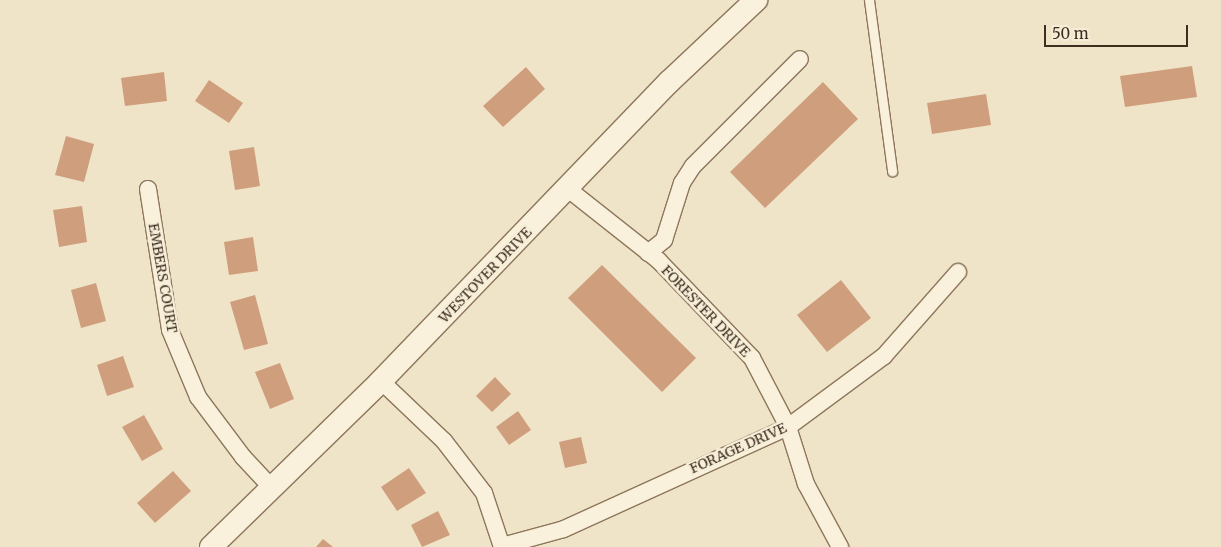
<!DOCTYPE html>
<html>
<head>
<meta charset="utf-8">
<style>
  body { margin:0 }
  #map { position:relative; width:1221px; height:547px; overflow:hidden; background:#f0e4c8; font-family:Merriweather,serif }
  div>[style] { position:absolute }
  .building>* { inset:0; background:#cf9f7d }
  .roads { filter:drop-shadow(1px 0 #8d765c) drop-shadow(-1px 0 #8d765c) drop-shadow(0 1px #8d765c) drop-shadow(0 -1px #8d765c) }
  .lane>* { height:9px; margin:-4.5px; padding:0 4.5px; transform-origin:4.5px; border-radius:4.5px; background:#faf1dc }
  .street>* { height:16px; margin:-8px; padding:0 8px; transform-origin:8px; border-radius:8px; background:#faf1dc }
  .secondary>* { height:22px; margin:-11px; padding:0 11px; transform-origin:11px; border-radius:11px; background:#faf1dc }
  span { translate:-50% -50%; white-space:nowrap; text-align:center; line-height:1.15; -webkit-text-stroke:5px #f7eed8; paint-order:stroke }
  .street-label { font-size:14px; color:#3d2e20 }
  .scale { position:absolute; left:1044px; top:25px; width:144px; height:22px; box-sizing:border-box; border:2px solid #3d2e20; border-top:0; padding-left:6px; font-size:15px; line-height:18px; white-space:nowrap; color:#3d2e20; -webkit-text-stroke:4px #f7eed8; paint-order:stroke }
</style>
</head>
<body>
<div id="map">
  <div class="building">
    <i style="clip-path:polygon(1192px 66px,1197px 97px,1125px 107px,1120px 76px)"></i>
    <i style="clip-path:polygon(526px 67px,545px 89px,503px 127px,483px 106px)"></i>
    <i style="clip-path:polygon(164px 72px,167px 101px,125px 106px,121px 78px)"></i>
    <i style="clip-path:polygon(209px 80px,243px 103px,229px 123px,195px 101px)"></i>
    <i style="clip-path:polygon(823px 82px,858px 119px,765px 208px,730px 172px)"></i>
    <i style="clip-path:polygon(986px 94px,991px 125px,932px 134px,927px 103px)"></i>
    <i style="clip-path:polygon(66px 136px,94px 144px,84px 182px,55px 175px)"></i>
    <i style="clip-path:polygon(254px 147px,260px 186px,235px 190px,229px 151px)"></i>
    <i style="clip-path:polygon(82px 206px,87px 242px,59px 247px,53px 210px)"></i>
    <i style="clip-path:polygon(253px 237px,258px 271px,229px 275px,224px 242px)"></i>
    <i style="clip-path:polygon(602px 265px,696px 358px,662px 392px,568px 298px)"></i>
    <i style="clip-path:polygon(841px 280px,871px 318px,827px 352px,797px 315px)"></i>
    <i style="clip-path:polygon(96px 283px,106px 321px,81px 328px,71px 290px)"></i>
    <i style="clip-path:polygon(255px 295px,268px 344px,244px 350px,230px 302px)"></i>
    <i style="clip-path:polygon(123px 356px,134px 387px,107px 396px,97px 365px)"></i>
    <i style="clip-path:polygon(280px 363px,294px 399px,270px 409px,255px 372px)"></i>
    <i style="clip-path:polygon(495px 377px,511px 394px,492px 412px,476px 396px)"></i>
    <i style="clip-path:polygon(518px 411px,531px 430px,509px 445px,496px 427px)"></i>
    <i style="clip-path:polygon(144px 415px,163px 449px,142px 461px,122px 427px)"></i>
    <i style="clip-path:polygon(581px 437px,587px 463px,565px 468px,559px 442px)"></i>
    <i style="clip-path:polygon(409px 468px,426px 493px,397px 511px,381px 487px)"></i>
    <i style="clip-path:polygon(173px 471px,191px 491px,155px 523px,137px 503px)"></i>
    <i style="clip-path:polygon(438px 511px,450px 535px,422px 547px,411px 525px)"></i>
    <i style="clip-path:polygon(323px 539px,333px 547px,316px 547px)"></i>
  </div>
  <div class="roads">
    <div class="lane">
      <i style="left:869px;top:0;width:173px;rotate:82.3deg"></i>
    </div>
    <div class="street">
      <i style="left:148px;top:189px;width:143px;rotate:81.1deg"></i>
      <i style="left:170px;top:330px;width:73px;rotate:67.3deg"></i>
      <i style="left:198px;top:397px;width:75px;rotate:53.1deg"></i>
      <i style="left:243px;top:457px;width:40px;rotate:47deg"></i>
      <i style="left:568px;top:189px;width:115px;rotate:38.3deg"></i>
      <i style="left:658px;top:260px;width:136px;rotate:46.2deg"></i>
      <i style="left:752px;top:358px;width:78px;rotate:62.4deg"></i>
      <i style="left:788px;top:427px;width:60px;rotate:72.5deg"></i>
      <i style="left:806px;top:484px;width:72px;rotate:61.6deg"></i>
      <i style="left:648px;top:253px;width:21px;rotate:-39deg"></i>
      <i style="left:664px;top:240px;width:60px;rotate:-72.5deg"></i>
      <i style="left:682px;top:183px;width:20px;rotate:-57deg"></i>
      <i style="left:693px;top:166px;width:151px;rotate:-45deg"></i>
      <i style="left:381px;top:381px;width:87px;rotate:43.6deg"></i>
      <i style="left:444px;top:441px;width:66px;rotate:52.4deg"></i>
      <i style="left:484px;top:493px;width:57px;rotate:71.6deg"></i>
      <i style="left:502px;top:546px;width:64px;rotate:-15.3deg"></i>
      <i style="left:564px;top:529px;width:246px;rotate:-24.5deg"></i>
      <i style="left:788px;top:427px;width:119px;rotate:-36.5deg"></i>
      <i style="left:884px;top:356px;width:112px;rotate:-48.6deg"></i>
    </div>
    <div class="secondary">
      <i style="left:211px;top:547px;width:238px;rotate:-44.3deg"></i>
      <i style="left:381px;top:381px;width:415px;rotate:-46.1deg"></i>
      <i style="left:669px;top:82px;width:120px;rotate:-43.3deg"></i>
    </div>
  </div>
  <div class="street-label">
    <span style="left:485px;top:275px;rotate:-46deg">WESTOVER DRIVE</span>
    <span style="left:163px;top:278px;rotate:80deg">EMBERS COURT</span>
    <span style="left:706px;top:311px;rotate:46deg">FORESTER DRIVE</span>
    <span style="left:738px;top:448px;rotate:-24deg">FORAGE DRIVE</span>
  </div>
  <div class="scale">50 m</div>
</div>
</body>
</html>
